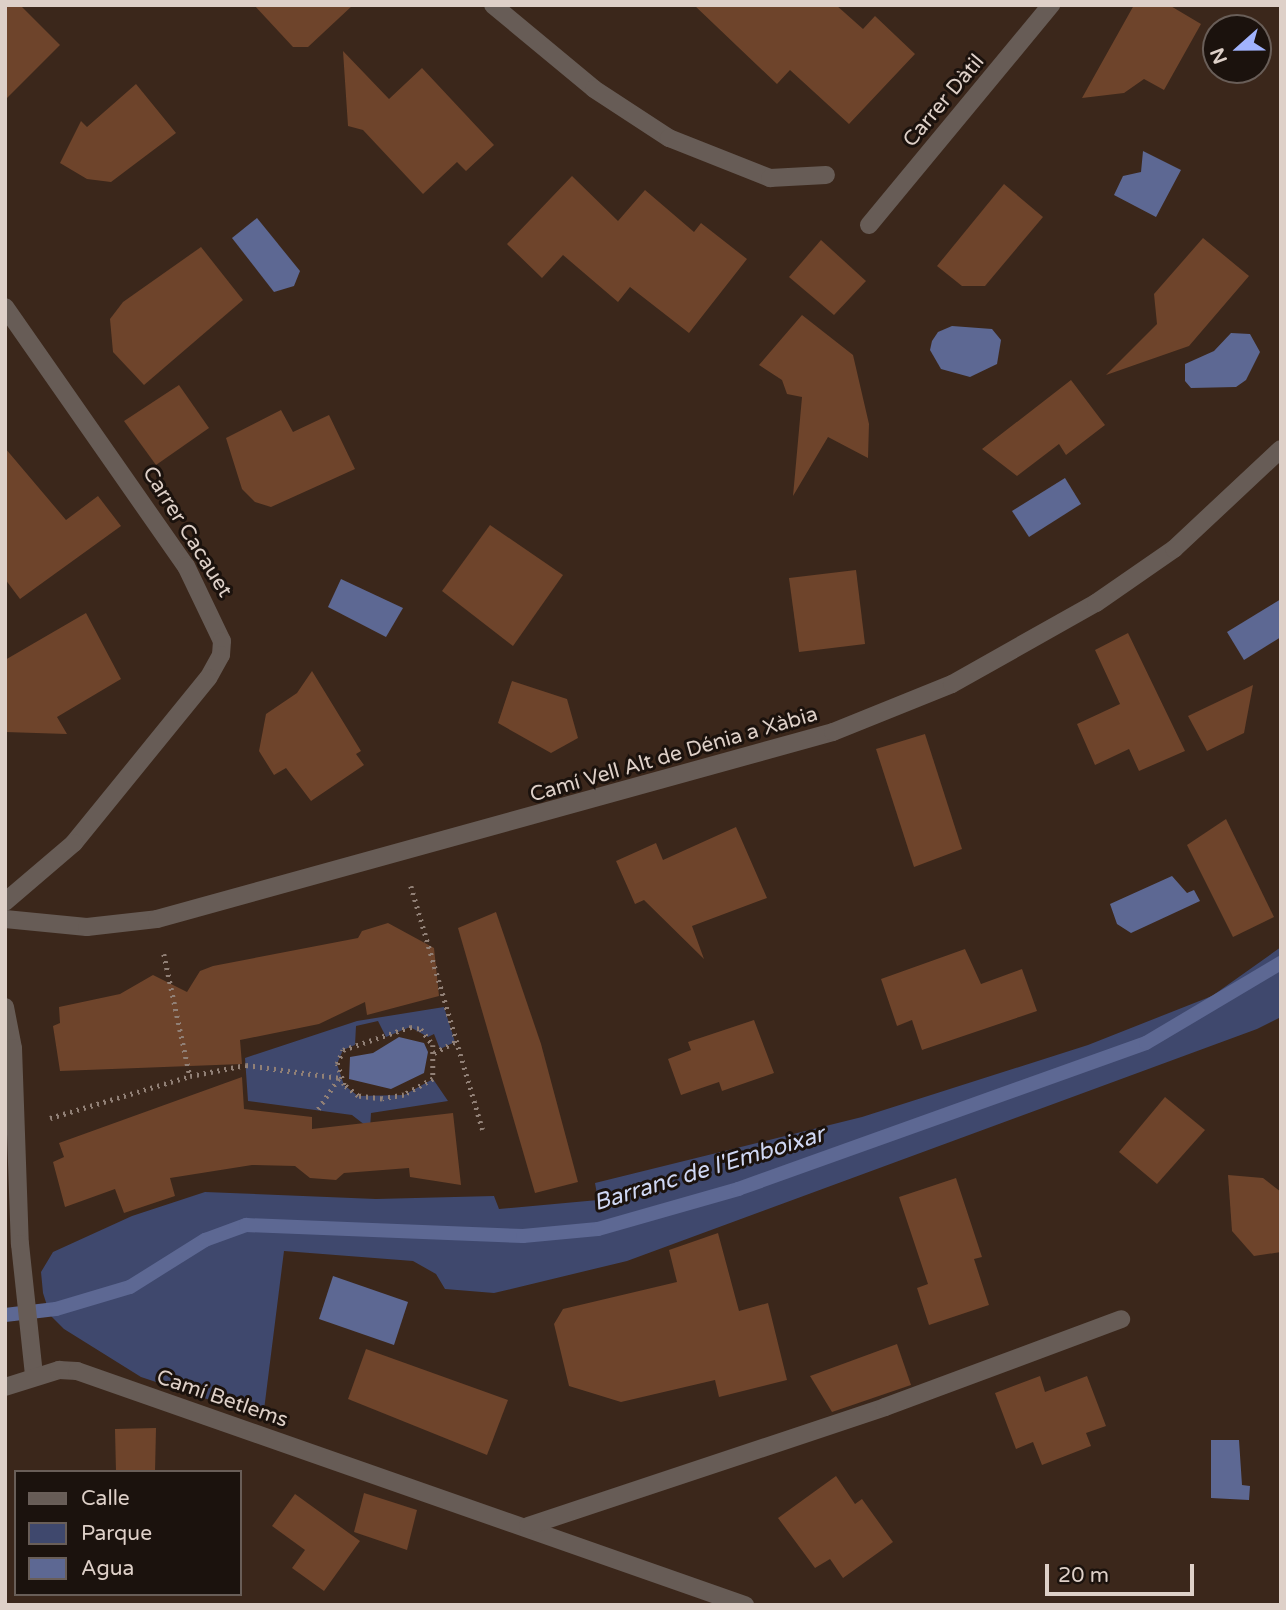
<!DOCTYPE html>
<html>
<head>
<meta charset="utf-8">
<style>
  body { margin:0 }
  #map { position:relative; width:1286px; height:1610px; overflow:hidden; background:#3b271b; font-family:"Varela Round",sans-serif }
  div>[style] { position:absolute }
  .green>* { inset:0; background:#3f486d }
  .water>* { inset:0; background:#5d6893 }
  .stream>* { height:14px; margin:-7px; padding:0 7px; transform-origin:7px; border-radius:7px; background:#5d6893 }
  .building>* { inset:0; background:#6e442b }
  .path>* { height:4.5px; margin-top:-2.25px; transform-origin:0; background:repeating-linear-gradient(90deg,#918076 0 2px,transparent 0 7px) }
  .minor>* { height:18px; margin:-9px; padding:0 9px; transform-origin:9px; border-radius:9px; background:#675c56 }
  span { translate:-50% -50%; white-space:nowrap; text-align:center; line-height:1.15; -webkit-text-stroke:6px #1b120d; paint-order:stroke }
  .street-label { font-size:21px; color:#ded0c8 }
  .water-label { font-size:23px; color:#cfd7f3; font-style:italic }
  .frame { position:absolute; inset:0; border:7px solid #ded0c8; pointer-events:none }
  .legend { position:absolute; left:14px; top:1470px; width:228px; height:126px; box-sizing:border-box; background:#1b120d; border:2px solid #695e58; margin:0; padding:9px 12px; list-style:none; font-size:21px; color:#ded0c8 }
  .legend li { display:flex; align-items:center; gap:14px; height:35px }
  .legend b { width:35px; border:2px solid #695e58 }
  .north { position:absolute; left:1202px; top:14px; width:70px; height:70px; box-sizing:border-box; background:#1b120d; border:2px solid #695e58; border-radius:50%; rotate:249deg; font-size:19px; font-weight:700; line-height:28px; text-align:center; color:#ded0c8 }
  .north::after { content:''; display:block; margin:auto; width:24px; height:32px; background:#a1b3fd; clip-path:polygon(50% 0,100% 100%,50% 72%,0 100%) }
  .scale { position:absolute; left:1045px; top:1564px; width:149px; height:32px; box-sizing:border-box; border:4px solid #ded0c8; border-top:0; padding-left:9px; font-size:21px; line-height:24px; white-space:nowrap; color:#ded0c8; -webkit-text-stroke:5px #1b120d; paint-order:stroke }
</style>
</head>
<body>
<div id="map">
  <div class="green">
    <i style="clip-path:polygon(1281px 947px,1281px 1017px,1257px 1029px,627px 1261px,494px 1293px,445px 1289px,436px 1274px,413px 1261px,284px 1251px,264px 1410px,237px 1409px,141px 1377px,64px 1329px,50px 1315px,43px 1293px,41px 1272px,53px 1252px,132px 1216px,205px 1192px,376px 1199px,494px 1196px,499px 1209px,598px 1200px,595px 1183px,862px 1117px,1088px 1045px,1212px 996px)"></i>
    <i style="clip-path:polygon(444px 1007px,455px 1042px,440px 1049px,434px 1034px,428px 1037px,410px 1027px,386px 1037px,378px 1021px,356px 1026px,355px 1045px,343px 1050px,337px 1064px,344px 1085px,358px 1096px,404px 1095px,433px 1079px,448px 1101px,371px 1113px,370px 1129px,352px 1115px,248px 1101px,245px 1058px,357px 1021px)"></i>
  </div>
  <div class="water">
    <i style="clip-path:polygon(1143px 151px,1181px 170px,1156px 217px,1114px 195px,1123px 176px,1141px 172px)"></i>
    <i style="clip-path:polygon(257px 218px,300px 271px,294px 286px,274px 292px,232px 238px)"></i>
    <i style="clip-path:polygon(952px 326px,992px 329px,1001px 340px,997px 364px,970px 377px,941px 369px,930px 350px,932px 341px,938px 332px)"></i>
    <i style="clip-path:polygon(1231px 333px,1250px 334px,1260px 352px,1246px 380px,1236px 387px,1191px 388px,1185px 381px,1185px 364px,1214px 351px)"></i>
    <i style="clip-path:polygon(1065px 478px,1081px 504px,1029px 537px,1012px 511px)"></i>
    <i style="clip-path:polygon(341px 579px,403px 608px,386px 637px,328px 607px)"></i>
    <i style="clip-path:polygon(1281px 599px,1281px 637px,1244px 660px,1227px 632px)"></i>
    <i style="clip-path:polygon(1172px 876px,1187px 893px,1194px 890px,1200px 901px,1131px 933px,1117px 924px,1110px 904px)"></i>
    <i style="clip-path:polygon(399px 1037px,424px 1043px,428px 1052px,424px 1073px,391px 1089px,349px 1079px,350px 1057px,373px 1053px)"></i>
    <i style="clip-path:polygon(333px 1276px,408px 1302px,394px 1345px,319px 1319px)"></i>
    <i style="clip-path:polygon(1211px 1440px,1239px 1440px,1242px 1485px,1250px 1486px,1249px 1500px,1211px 1498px)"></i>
  </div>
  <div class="stream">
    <i style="left:5px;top:1315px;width:51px;rotate:-6.7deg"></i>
    <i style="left:56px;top:1309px;width:77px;rotate:-16.6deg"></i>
    <i style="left:130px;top:1287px;width:89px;rotate:-32.1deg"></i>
    <i style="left:205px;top:1240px;width:44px;rotate:-20.1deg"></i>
    <i style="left:246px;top:1225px;width:277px;rotate:2.3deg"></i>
    <i style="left:523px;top:1236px;width:75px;rotate:-5.3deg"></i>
    <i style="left:598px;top:1229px;width:146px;rotate:-15.9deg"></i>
    <i style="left:738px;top:1189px;width:433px;rotate:-19.7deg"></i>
    <i style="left:1146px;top:1043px;width:157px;rotate:-30.7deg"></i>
  </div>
  <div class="building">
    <i style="clip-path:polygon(5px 5px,20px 5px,60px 45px,5px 100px)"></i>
    <i style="clip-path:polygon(254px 5px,353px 5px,308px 47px,293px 47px)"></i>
    <i style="clip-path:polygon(694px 5px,836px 5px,863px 29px,875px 16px,915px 54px,849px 124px,790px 70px,777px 84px)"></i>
    <i style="clip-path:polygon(1134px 5px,1169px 5px,1201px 24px,1164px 90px,1144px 79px,1124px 93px,1082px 98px)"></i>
    <i style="clip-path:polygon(343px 51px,389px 99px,422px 68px,494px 145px,466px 171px,457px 162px,423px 194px,363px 130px,348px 126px)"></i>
    <i style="clip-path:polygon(136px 84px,176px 133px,111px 182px,87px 179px,60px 163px,81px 121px,87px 127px)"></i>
    <i style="clip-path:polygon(572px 176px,618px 221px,645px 190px,694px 232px,701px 223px,747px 259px,689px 333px,630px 287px,618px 302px,563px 255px,542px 278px,507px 244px)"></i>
    <i style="clip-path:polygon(1004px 184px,1043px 217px,985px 286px,962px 286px,937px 266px)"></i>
    <i style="clip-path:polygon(1203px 238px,1249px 276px,1189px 346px,1106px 375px,1157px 324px,1154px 294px)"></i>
    <i style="clip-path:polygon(821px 240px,866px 281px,834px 315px,789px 277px)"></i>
    <i style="clip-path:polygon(201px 247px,243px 300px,144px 385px,113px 352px,110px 319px,123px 302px)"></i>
    <i style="clip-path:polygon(802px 315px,853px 355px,869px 424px,868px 458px,828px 437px,793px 496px,802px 397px,787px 394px,782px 380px,759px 365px)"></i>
    <i style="clip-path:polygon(1071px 380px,1105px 425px,1066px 455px,1059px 444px,1017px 476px,982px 449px)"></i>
    <i style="clip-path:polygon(179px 385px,209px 428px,156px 465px,124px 421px)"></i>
    <i style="clip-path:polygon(281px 410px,293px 432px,329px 415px,355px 469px,271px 507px,255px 502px,242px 489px,226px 438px)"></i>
    <i style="clip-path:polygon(5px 448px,66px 520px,98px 496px,121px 526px,20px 599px,5px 579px)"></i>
    <i style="clip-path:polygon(490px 525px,563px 575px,513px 646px,442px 591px)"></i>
    <i style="clip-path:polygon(856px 570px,865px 644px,799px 652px,789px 578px)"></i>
    <i style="clip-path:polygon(86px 613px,121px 679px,57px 717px,67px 734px,5px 732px,5px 660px)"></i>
    <i style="clip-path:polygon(1128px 633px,1185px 751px,1139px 771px,1129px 749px,1095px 765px,1077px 724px,1120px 704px,1095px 650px)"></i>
    <i style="clip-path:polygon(312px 671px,361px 751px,356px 754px,364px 765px,311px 801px,286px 768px,274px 775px,259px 751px,266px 714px,297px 693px)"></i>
    <i style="clip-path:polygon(512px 681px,567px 699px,578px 738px,551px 753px,498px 723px)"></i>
    <i style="clip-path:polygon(1253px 685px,1244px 733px,1207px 751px,1188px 716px)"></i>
    <i style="clip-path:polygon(925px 734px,962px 849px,914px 867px,876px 749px)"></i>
    <i style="clip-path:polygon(1226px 819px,1274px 917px,1233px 937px,1187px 845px)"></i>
    <i style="clip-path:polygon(736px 827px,767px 898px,692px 926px,704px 959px,644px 900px,635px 904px,616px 861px,656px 843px,663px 860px)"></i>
    <i style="clip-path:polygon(496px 912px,541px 1044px,578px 1182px,535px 1193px,458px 928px)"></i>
    <i style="clip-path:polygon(388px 923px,434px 948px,439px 996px,367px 1015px,365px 1002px,319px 1024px,240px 1040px,242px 1064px,60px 1071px,53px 1026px,60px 1023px,59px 1007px,120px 994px,153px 975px,187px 992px,200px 971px,213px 966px,358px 938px,362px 931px)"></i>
    <i style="clip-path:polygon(965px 949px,981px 984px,1022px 969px,1037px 1011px,922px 1050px,912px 1020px,897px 1026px,881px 979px)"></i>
    <i style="clip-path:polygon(754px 1020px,774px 1073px,722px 1091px,719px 1082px,681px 1095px,668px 1059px,691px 1050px,688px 1042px)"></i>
    <i style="clip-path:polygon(242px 1077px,244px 1109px,312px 1117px,312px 1129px,453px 1113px,461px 1185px,410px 1177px,409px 1168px,344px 1173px,336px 1180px,310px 1178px,295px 1166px,252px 1165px,170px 1178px,175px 1196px,124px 1213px,115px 1189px,65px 1207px,53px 1162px,64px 1157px,59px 1143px)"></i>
    <i style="clip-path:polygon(1165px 1097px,1205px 1130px,1157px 1184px,1119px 1152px)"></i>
    <i style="clip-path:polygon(1228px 1175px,1263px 1178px,1281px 1192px,1281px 1252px,1254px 1256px,1232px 1231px)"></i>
    <i style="clip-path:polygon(956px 1178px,982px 1257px,974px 1259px,989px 1305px,929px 1325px,917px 1288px,928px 1284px,899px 1197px)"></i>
    <i style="clip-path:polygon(718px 1233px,739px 1311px,768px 1303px,787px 1380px,719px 1397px,715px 1380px,621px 1402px,569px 1386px,554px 1324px,563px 1309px,677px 1282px,669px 1250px)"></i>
    <i style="clip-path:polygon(897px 1344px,911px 1385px,832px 1412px,810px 1376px)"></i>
    <i style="clip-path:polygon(366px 1349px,508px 1400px,487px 1455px,348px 1399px)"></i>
    <i style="clip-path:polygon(1040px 1376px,1045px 1392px,1087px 1376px,1106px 1426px,1086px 1433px,1091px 1446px,1042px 1465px,1033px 1442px,1016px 1449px,995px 1393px)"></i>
    <i style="clip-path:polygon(156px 1428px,155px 1472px,116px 1472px,115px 1429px)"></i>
    <i style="clip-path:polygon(836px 1476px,855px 1504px,862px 1499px,893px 1542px,843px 1578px,830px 1559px,815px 1568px,778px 1518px)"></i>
    <i style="clip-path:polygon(364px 1493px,417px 1510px,407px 1550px,354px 1532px)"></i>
    <i style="clip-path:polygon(295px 1494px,360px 1541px,324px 1591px,292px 1568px,305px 1550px,272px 1526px)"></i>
  </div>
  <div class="path">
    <i style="left:411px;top:886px;width:254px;rotate:73.6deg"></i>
    <i style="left:164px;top:954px;width:125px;rotate:78deg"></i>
    <i style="left:410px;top:1027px;width:11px;rotate:10deg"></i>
    <i style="left:421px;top:1029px;width:20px;rotate:53deg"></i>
    <i style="left:433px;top:1045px;width:34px;rotate:90deg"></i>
    <i style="left:433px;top:1079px;width:33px;rotate:151deg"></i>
    <i style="left:404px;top:1095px;width:22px;rotate:170deg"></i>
    <i style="left:382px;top:1099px;width:24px;rotate:-173deg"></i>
    <i style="left:358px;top:1096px;width:18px;rotate:-142deg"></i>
    <i style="left:344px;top:1085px;width:22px;rotate:-108deg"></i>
    <i style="left:337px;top:1064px;width:15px;rotate:-67deg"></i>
    <i style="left:343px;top:1050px;width:71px;rotate:-18.9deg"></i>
    <i style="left:434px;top:1053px;width:24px;rotate:-28deg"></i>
    <i style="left:318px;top:1109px;width:37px;rotate:-56deg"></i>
    <i style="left:50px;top:1118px;width:146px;rotate:-16.7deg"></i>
    <i style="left:190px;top:1076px;width:57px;rotate:-11.1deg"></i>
    <i style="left:246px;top:1065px;width:95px;rotate:7.9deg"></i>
  </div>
  <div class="minor">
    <i style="left:493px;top:5px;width:131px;rotate:39.7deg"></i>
    <i style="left:594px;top:89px;width:90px;rotate:33.2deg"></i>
    <i style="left:669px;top:138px;width:109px;rotate:21.6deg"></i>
    <i style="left:770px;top:178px;width:56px;rotate:-3.1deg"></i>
    <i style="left:869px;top:225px;width:286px;rotate:-50.4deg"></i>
    <i style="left:5px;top:307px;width:316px;rotate:55.1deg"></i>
    <i style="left:186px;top:566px;width:83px;rotate:64.4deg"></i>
    <i style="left:222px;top:641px;width:14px;rotate:94deg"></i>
    <i style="left:221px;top:655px;width:26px;rotate:119deg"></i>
    <i style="left:208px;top:678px;width:213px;rotate:129.1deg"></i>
    <i style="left:74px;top:843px;width:91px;rotate:139.5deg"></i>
    <i style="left:5px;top:919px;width:82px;rotate:5.6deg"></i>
    <i style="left:87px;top:927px;width:70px;rotate:-6.5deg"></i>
    <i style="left:157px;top:919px;width:701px;rotate:-15.46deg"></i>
    <i style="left:833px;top:732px;width:128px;rotate:-22deg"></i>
    <i style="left:952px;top:684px;width:165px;rotate:-29.4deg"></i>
    <i style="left:1096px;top:603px;width:95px;rotate:-34.7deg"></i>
    <i style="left:1174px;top:549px;width:146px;rotate:-43.1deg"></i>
    <i style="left:5px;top:1007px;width:42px;rotate:79deg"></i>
    <i style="left:13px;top:1048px;width:196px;rotate:88deg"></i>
    <i style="left:20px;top:1244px;width:133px;rotate:83.9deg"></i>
    <i style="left:5px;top:1387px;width:57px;rotate:-17.5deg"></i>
    <i style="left:59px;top:1370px;width:18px;rotate:3deg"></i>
    <i style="left:77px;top:1371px;width:708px;rotate:19.31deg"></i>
    <i style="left:528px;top:1526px;width:376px;rotate:-18.4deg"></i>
    <i style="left:885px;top:1407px;width:252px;rotate:-20.4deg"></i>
  </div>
  <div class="street-label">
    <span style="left:944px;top:101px;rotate:-50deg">Carrer Dàtil</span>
    <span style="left:187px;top:532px;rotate:58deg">Carrer Cacauet</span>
    <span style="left:674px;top:755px;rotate:-16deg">Camí Vell Alt de Dénia a Xàbia</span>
    <span style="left:222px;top:1399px;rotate:19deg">Camí Betlems</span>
  </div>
  <div class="water-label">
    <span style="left:709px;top:1169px;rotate:-17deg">Barranc de l'Emboixar</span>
  </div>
  <div class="frame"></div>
  <ul class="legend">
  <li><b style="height:9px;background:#675c56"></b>Calle</li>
  <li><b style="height:19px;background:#3f486d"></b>Parque</li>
  <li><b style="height:19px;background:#5d6893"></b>Agua</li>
  </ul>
  <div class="north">N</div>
  <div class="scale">20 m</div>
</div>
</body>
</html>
